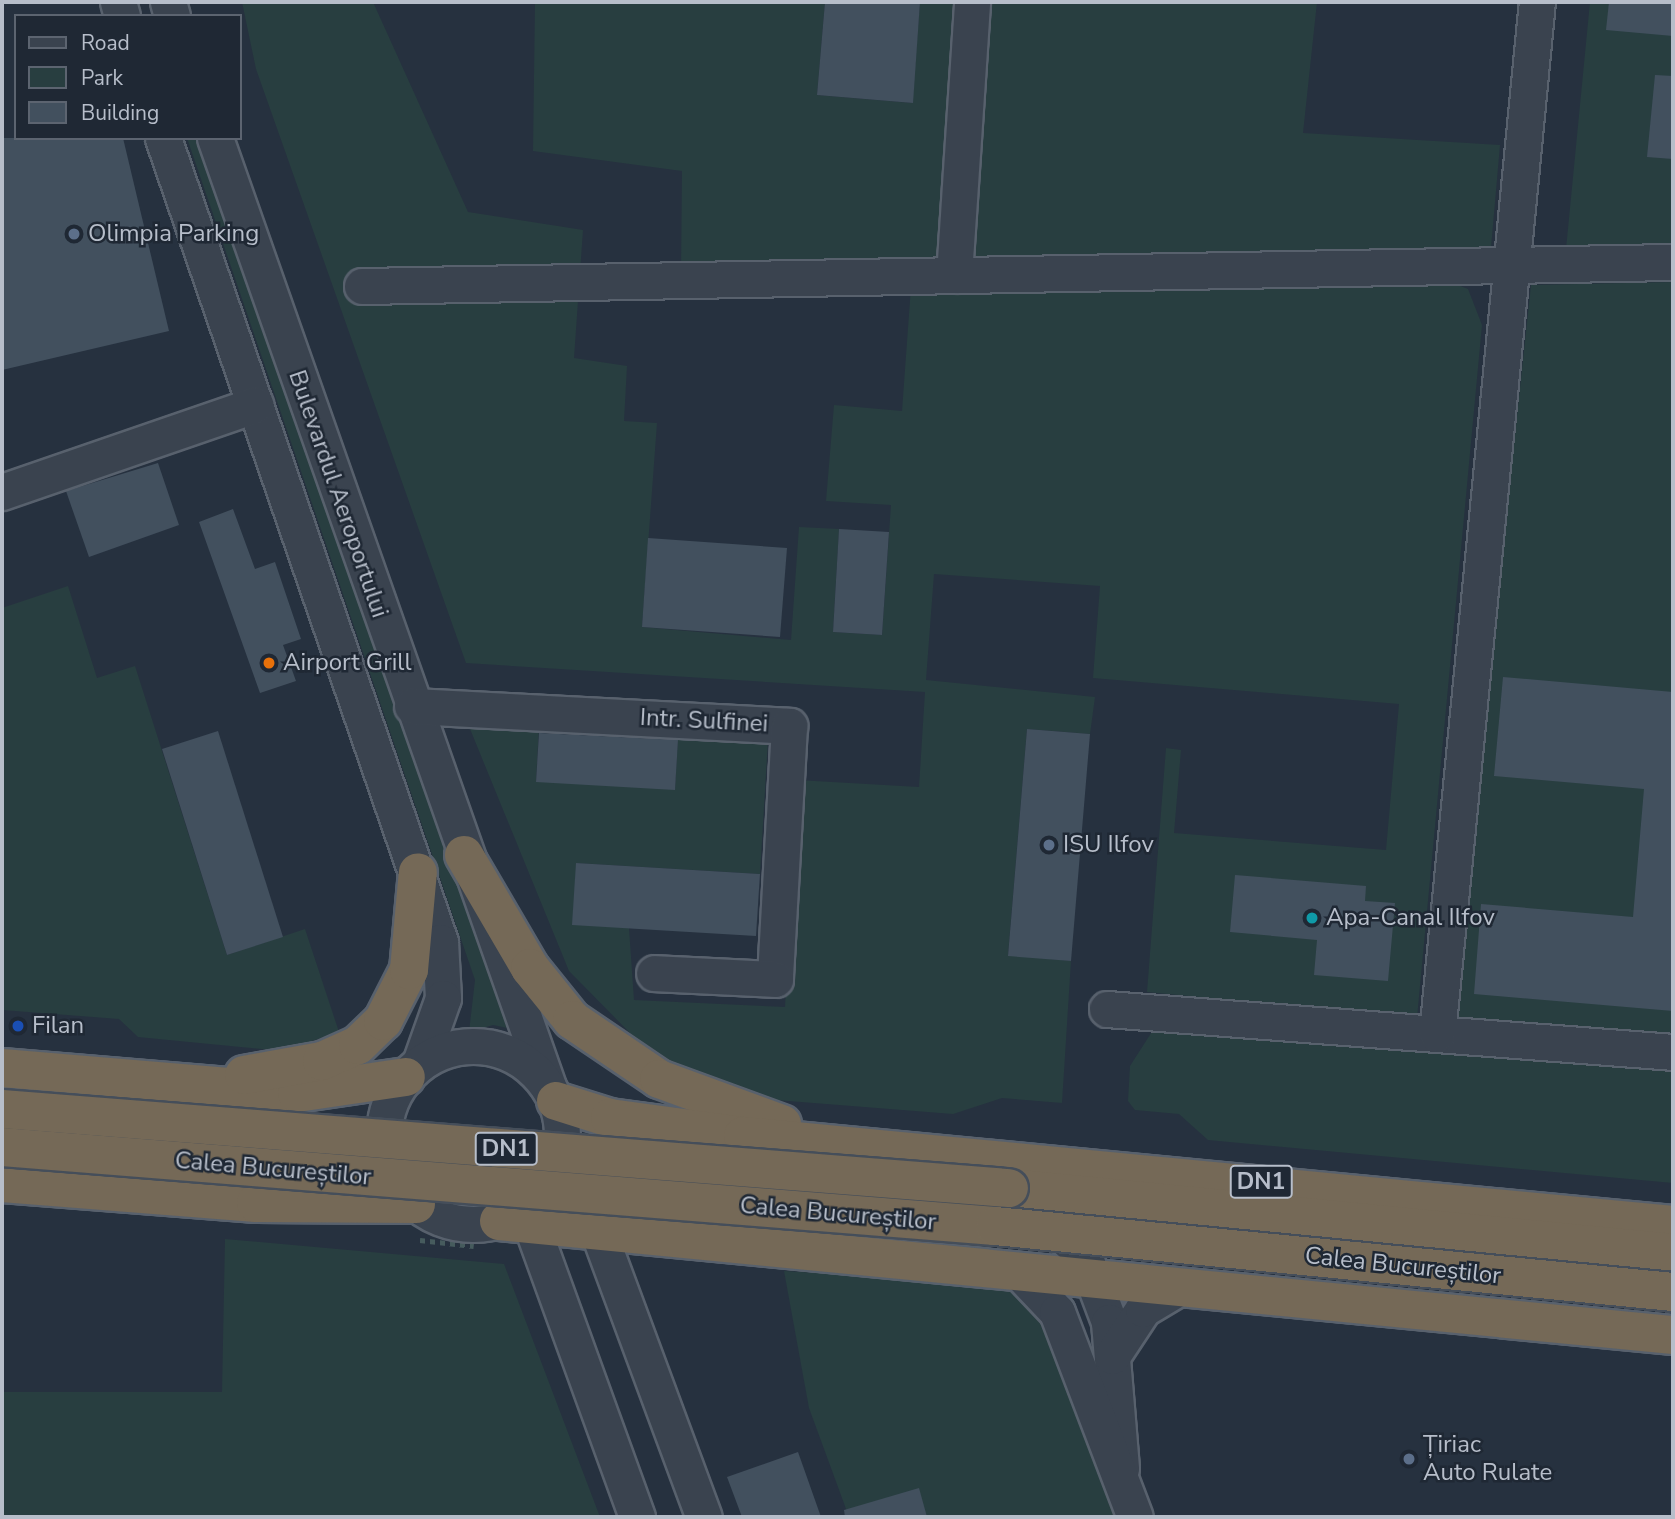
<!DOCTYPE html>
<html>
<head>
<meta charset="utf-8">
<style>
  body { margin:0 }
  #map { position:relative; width:1675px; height:1519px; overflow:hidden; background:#26313f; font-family:"Nunito Sans",sans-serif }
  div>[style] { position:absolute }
  .green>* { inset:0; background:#283e40 }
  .building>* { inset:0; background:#42505e }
  .path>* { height:4.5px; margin-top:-2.25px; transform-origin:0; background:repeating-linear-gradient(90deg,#465b5d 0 5px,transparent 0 10px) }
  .roads { filter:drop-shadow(2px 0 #58616d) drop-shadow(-2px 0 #58616d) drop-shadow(0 2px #58616d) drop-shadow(0 -2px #58616d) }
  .minor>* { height:35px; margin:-17.5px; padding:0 17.5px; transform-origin:17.5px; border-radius:17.5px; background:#3a434f }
  .minor>.ring { margin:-17.5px; padding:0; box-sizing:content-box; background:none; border:35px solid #3a434f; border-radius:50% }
  .highway>* { height:38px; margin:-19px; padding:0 19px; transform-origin:19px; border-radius:19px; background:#756957 }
  .bridges { filter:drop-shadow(2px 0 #454e5a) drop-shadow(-2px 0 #454e5a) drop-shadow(0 2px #454e5a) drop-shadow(0 -2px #454e5a) }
  .highway-bridge>* { height:38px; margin:-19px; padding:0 19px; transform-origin:19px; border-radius:19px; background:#756957 }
  .dots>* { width:19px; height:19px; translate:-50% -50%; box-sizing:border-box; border:4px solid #1f2834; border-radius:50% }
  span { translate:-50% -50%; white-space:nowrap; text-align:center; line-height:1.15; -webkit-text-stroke:5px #1f2834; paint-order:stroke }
  .shield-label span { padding:2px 5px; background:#1f2834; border:2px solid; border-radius:5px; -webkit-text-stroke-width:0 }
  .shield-label { font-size:23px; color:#b7beca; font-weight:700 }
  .poi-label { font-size:24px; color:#b7beca }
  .left { translate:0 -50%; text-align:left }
  .street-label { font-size:24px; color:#b7beca }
  .frame { position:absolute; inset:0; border:4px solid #b7beca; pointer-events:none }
  .legend { position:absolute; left:14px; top:14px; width:228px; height:126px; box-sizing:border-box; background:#1f2834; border:2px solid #5c6470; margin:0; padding:9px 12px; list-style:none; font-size:21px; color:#b7beca }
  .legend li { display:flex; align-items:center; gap:14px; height:35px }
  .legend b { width:35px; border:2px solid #5c6470 }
</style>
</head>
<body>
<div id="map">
  <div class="green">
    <i style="clip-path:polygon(242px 2px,373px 2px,468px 212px,583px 230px,574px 358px,627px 366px,624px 421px,657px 423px,642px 627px,791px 640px,799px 527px,839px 529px,833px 632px,882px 635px,891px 505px,826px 501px,834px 405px,902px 411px,911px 287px,1448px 281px,1468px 289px,1482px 325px,1417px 1018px,1147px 992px,1166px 748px,1181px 750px,1174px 833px,1386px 850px,1399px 704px,1093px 678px,1100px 586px,934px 574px,926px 680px,1095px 697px,1090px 734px,1027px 729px,1008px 955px,1071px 961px,1062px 1103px,1002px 1098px,953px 1114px,763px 1099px,675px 1064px,631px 1034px,569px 971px,468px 724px,539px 728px,536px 781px,675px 789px,678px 736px,768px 740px,760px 874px,576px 863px,629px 928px,634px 1000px,785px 1007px,797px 780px,919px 787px,925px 692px,466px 663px,256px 69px)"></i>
    <i style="clip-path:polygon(535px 2px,825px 2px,817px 95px,912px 103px,920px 2px,958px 2px,941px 268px,681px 271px,682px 171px,533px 151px)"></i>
    <i style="clip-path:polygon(985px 2px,1317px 2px,1303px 133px,1500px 145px,1490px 259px,968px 268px)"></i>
    <i style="clip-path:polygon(1590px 2px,1673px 2px,1673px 248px,1566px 249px)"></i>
    <i style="clip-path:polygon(187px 138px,200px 138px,444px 845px,517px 1030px,493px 1025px,469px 1032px,475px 980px)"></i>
    <i style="clip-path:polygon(1673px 282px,1673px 1035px,1453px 1017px,1531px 285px)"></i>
    <i style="clip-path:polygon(68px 586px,97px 678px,135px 666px,227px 955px,305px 929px,339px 1032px,282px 1051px,138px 1037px,119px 1019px,2px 1010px,2px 608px)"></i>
    <i style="clip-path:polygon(1155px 1027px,1673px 1068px,1673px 1183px,1208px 1140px,1179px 1114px,1135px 1110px,1128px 1101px,1130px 1066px)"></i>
    <i style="clip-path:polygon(225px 1239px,504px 1264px,600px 1517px,2px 1517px,2px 1392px,222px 1392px)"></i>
    <i style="clip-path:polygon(784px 1271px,1009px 1284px,1037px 1304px,1117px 1517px,849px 1517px,809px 1408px)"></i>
  </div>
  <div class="building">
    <i style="clip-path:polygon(825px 2px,920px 2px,913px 103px,817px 95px)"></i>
    <i style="clip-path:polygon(1609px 2px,1673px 2px,1673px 36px,1606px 30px)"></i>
    <i style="clip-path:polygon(1655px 75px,1673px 76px,1673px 159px,1647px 157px)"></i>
    <i style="clip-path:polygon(2px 138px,123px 138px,169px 331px,2px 370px)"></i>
    <i style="clip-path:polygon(158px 463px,179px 525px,89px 557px,66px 491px)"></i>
    <i style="clip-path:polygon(233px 509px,255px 569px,275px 562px,301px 639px,283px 645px,296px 681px,260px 693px,199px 522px)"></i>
    <i style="clip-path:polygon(839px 529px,889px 532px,882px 635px,833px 632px)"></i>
    <i style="clip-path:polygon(648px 538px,787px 548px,780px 637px,642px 627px)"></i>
    <i style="clip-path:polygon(1503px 677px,1673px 692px,1673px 1011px,1474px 994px,1481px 904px,1633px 917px,1644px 789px,1494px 776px)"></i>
    <i style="clip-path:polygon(1027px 729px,1090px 734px,1071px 961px,1008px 956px)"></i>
    <i style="clip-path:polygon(218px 731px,283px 937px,227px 955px,162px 749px)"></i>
    <i style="clip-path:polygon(539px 733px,678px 740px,675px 790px,536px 782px)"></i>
    <i style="clip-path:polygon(576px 863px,760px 874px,756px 936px,572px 925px)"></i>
    <i style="clip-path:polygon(1235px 875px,1366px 886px,1365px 901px,1395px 903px,1388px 981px,1314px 975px,1317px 940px,1230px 932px)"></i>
    <i style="clip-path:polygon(798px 1452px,821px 1517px,742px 1517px,727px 1477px)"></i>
    <i style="clip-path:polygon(919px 1488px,927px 1517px,845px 1517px,844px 1510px)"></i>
  </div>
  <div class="path">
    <i style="left:420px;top:1240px;width:54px;rotate:6.3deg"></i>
  </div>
  <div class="roads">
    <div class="minor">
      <i style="left:118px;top:2px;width:15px;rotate:74deg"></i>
      <i style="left:168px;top:2px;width:15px;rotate:74deg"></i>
      <i style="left:163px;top:138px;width:850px;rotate:70.99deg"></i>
      <i style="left:440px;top:942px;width:56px;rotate:86.9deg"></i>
      <i style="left:443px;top:998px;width:69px;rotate:109.5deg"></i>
      <i style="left:215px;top:138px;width:1005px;rotate:70.65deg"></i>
      <i style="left:954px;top:275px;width:274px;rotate:-86.2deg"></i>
      <i style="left:362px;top:286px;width:1311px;rotate:-1.05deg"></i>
      <i style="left:2px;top:492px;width:268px;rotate:-19deg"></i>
      <i style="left:412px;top:706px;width:378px;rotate:3deg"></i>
      <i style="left:789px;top:726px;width:253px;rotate:93.2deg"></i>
      <i style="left:775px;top:979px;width:121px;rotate:-177.2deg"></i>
      <i style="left:1107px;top:1009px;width:568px;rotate:4.34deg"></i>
      <i style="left:1437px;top:1034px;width:1037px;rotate:-84.47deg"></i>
      <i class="ring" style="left:384px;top:1046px;width:143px;height:143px"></i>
      <i style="left:971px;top:1204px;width:71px;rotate:9.7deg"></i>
      <i style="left:1041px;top:1216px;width:58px;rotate:42.2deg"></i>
      <i style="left:1084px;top:1255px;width:72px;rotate:69.5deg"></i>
      <i style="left:1109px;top:1322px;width:147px;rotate:85.3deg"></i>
      <i style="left:531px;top:1224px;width:312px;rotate:70.1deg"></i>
      <i style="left:598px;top:1231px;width:305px;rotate:69.7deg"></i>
      <i style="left:1021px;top:1274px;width:52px;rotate:46.5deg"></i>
      <i style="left:1057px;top:1312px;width:219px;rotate:69.2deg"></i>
      <i style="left:1112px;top:1356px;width:56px;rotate:-56.6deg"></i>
      <i style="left:1143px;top:1309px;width:39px;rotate:-31deg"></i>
    </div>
    <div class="highway">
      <i style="left:464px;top:855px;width:131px;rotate:59.7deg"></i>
      <i style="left:530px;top:968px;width:67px;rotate:51.1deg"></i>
      <i style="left:572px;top:1020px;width:105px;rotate:34.1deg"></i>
      <i style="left:659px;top:1079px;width:131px;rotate:20.1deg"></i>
      <i style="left:2px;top:1068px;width:296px;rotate:4.8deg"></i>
      <i style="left:297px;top:1093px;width:110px;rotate:-8.4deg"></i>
      <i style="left:244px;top:1075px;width:79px;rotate:-10.2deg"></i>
      <i style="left:322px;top:1061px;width:39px;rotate:-24deg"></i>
      <i style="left:358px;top:1045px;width:35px;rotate:-44deg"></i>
      <i style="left:383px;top:1021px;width:57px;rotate:-63deg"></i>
      <i style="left:409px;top:970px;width:98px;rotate:-84.8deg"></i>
      <i style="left:556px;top:1101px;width:57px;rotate:17.5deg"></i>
      <i style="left:610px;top:1118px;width:134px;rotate:7.7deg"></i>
      <i style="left:743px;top:1136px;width:934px;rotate:5.47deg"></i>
      <i style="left:2px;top:1183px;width:255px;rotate:4.5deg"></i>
      <i style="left:256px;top:1203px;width:160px;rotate:0.4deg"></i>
      <i style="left:1009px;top:1188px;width:667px;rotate:5.59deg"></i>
      <i style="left:499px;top:1221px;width:1180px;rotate:5.55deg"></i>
    </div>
  </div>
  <div class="bridges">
    <div class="highway-bridge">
      <i style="left:2px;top:1109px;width:1010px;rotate:4.49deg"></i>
      <i style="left:2px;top:1147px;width:996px;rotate:4.55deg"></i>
      <i style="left:995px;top:1226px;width:681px;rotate:5.56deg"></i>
    </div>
  </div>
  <div class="dots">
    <i style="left:74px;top:234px;background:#5c6f8a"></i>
    <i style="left:269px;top:663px;background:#e8710a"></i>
    <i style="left:1049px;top:845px;background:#5c6f8a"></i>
    <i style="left:1312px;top:918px;background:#0f9aa8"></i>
    <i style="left:18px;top:1026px;background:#1a4fb4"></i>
    <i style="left:1409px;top:1459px;background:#5c6f8a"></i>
  </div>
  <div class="shield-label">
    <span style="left:506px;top:1149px">DN1</span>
    <span style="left:1261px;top:1182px">DN1</span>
  </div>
  <div class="poi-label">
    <span class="left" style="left:88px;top:234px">Olimpia Parking</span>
    <span class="left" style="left:283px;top:663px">Airport Grill</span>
    <span class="left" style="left:1063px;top:845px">ISU Ilfov</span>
    <span class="left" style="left:1326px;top:918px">Apa-Canal Ilfov</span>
    <span class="left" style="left:32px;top:1026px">Filan</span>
    <span class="left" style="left:1423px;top:1459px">Țiriac<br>Auto Rulate</span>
  </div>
  <div class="street-label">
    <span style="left:338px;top:494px;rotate:71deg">Bulevardul Aeroportului</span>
    <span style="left:704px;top:721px;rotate:3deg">Intr. Sulfinei</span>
    <span style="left:273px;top:1169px;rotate:5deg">Calea Bucureștilor</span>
    <span style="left:838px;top:1214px;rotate:5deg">Calea Bucureștilor</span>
    <span style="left:1403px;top:1266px;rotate:6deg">Calea Bucureștilor</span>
  </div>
  <div class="frame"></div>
  <ul class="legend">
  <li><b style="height:9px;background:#3a434f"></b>Road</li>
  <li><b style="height:19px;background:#283e40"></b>Park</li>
  <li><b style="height:19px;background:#42505e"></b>Building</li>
  </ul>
</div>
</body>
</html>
